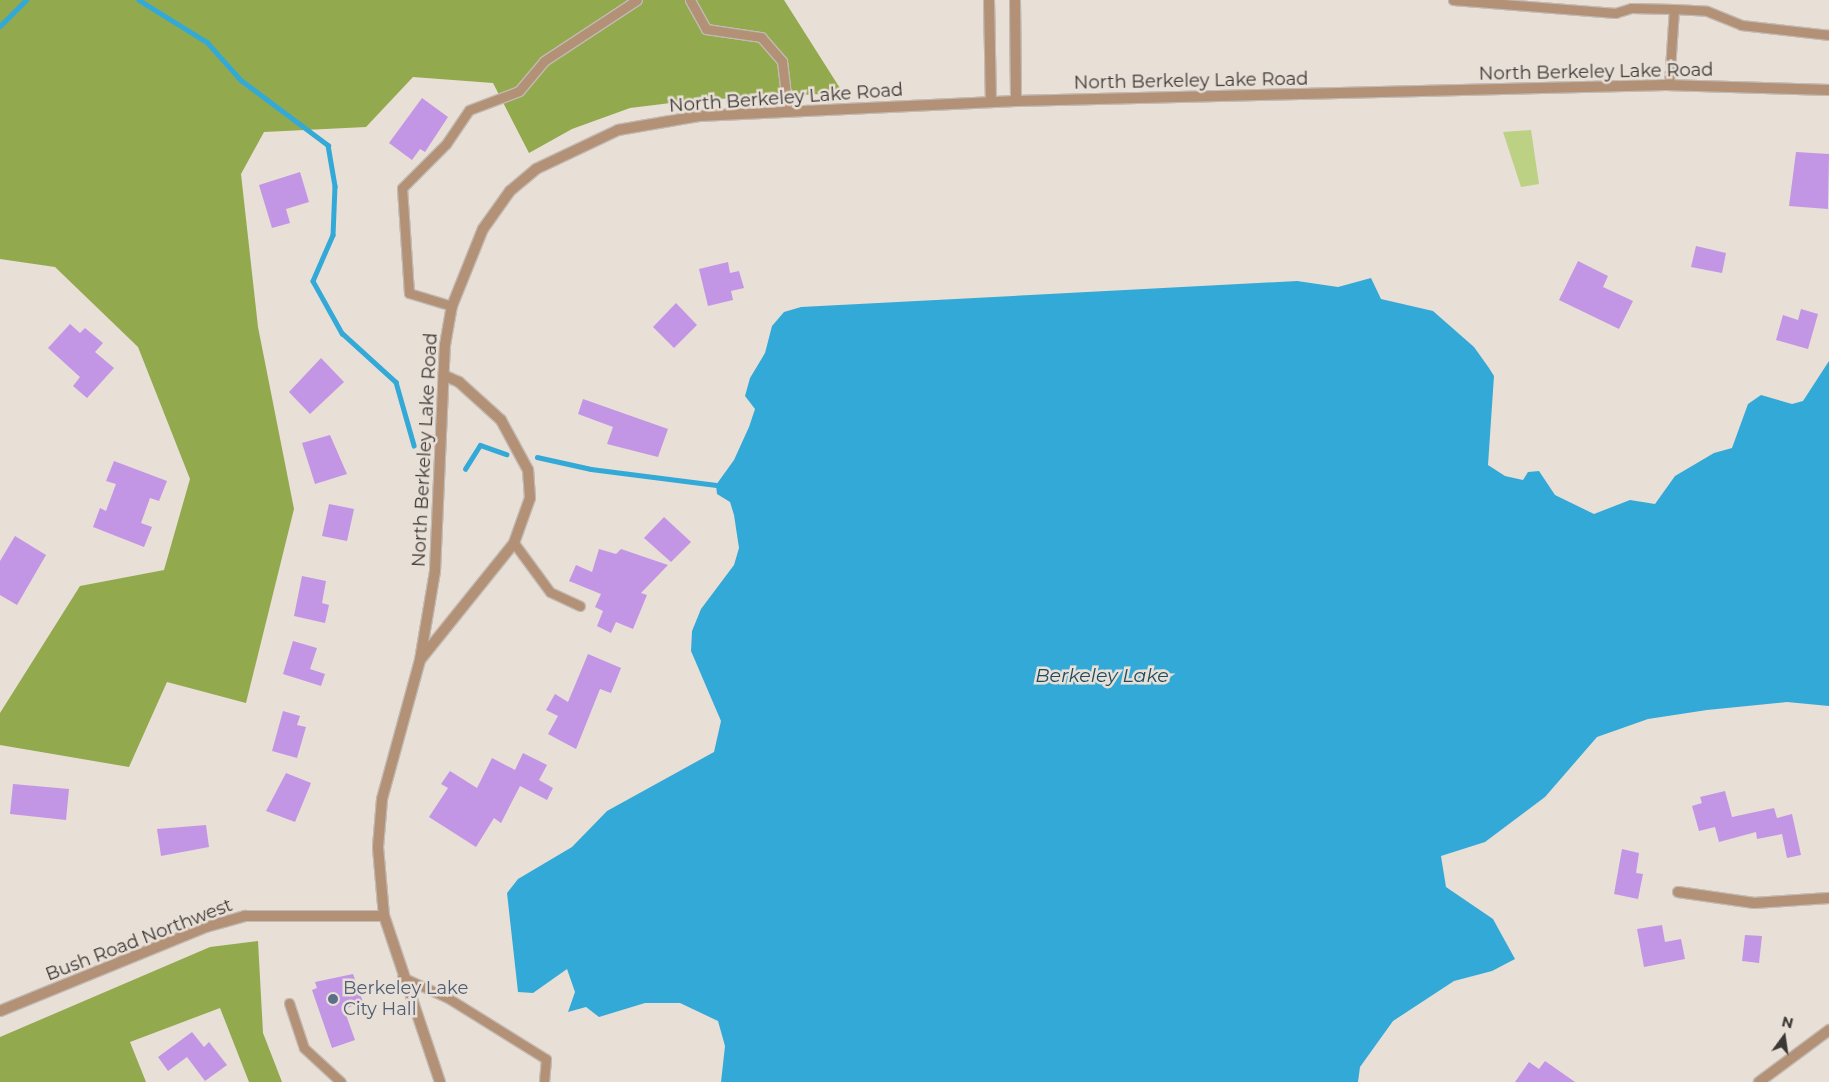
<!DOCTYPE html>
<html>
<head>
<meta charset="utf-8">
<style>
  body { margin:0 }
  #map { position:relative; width:1829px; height:1082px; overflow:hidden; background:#e8dfd7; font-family:Montserrat,sans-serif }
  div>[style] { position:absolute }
  .green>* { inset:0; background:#bdd185 }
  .forest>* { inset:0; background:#93a94d }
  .water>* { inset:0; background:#33a9d7 }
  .stream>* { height:4.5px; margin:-2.25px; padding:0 2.25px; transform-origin:2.25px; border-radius:2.25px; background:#33a9d7 }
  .building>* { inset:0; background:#c395e5 }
  .roads { filter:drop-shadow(1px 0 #c2bab3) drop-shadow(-1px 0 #c2bab3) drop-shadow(0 1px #c2bab3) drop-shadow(0 -1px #c2bab3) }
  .service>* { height:9px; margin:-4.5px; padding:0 4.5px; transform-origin:4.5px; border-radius:4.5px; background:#b29176 }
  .minor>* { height:10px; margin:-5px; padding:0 5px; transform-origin:5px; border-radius:5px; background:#b29176 }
  .tertiary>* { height:10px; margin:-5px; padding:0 5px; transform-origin:5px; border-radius:5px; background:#b29176 }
  .dots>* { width:14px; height:14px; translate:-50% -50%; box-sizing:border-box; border:2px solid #e8dfd7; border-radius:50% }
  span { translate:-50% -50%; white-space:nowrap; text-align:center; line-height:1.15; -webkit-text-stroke:5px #e8dfd7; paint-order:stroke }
  .street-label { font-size:18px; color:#3c3835 }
  .service-label { font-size:18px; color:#4e5e75 }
  .left { translate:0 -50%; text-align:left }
  .water-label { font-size:19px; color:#1d4b60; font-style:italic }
  .north { position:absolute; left:1759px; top:1012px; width:50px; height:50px; -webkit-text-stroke:4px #e8dfd7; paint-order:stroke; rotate:14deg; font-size:14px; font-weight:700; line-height:20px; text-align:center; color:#3c3835 }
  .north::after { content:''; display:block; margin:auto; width:18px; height:22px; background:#3c3835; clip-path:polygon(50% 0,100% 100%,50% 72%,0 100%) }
</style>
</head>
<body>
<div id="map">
  <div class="green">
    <i style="clip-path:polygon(1531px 130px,1539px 184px,1521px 187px,1503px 132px)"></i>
  </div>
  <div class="forest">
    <i style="clip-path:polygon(0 0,784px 0,843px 93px,695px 100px,630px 108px,572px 129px,529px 153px,493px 83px,413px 77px,366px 127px,264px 132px,241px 174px,258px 327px,294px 509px,246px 703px,167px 682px,129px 767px,0 745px,0 713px,80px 586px,164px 570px,190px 479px,138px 347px,55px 267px,0 259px)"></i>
    <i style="clip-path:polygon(258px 941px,263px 1033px,282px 1082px,249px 1082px,220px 1008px,130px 1042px,146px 1082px,0 1082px,0 1037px,210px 947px)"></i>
  </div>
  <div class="water">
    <i style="clip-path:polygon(1371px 278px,1381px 299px,1433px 311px,1474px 347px,1489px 368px,1494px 376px,1488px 465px,1505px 476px,1523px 480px,1528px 472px,1539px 471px,1555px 495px,1594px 514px,1630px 500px,1655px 504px,1675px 476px,1714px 453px,1732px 448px,1748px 404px,1761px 395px,1792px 404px,1803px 401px,1829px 361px,1829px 706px,1787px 702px,1707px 710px,1648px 719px,1597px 737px,1545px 797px,1485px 842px,1441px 856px,1446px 887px,1493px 919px,1515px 959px,1492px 971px,1454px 981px,1393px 1021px,1360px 1067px,1358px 1082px,721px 1082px,725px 1046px,718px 1021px,680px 1003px,645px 1003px,599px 1017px,586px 1007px,568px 1012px,575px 992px,567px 969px,533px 993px,518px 992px,507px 893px,518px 879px,572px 847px,607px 811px,714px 752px,721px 721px,691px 651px,692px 631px,701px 609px,734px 565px,739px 548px,734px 515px,730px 502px,717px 494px,716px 485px,734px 460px,749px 427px,755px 409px,745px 396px,750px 378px,765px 353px,772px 326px,784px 312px,801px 307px,1297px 281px,1338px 287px)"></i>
  </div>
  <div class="stream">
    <i style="left:139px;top:0;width:80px;rotate:31.7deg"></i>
    <i style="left:207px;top:42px;width:51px;rotate:48.2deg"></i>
    <i style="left:241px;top:80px;width:109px;rotate:36.8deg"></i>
    <i style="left:328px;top:145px;width:42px;rotate:80.3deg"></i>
    <i style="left:335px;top:186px;width:49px;rotate:92.3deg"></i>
    <i style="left:333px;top:235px;width:50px;rotate:113.5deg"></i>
    <i style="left:313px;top:281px;width:60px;rotate:60.9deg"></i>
    <i style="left:342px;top:333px;width:73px;rotate:42.2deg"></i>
    <i style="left:396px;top:382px;width:66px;rotate:74.1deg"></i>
    <i style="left:0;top:26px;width:37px;rotate:-45deg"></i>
    <i style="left:537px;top:457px;width:55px;rotate:12.5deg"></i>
    <i style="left:591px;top:469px;width:126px;rotate:7.3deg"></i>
    <i style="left:465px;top:469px;width:28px;rotate:-58deg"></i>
    <i style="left:480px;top:445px;width:28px;rotate:19deg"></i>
  </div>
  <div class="building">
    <i style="clip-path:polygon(422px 98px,448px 117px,425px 152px,420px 149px,412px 160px,389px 143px)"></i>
    <i style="clip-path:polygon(1796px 152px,1829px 154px,1828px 209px,1789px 206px)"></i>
    <i style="clip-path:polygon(300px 172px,309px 202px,286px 209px,290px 223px,272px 228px,259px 185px)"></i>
    <i style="clip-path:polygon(1696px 246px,1726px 253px,1722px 273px,1691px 267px)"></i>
    <i style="clip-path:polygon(1578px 261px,1608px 276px,1603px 287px,1633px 301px,1619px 329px,1559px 300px)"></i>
    <i style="clip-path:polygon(728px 262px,730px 273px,739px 271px,744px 288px,731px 291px,733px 300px,708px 306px,699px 269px)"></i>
    <i style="clip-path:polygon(676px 303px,697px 325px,674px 348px,653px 327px)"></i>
    <i style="clip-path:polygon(1801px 309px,1818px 314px,1808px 349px,1776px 340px,1783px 315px,1798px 320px)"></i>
    <i style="clip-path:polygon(70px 324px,80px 333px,85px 328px,103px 343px,95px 352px,114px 368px,87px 398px,73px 386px,80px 377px,48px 348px)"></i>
    <i style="clip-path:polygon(321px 358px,344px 382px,310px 414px,289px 392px)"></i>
    <i style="clip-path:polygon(583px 399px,668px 429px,658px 457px,607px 444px,613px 427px,578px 414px)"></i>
    <i style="clip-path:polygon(330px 435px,347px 474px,315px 484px,302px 443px)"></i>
    <i style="clip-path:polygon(114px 461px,167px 481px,159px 501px,150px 498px,141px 523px,152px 527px,144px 547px,93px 527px,100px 508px,106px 511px,116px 484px,106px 481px)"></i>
    <i style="clip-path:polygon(329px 504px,354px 509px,347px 541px,322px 536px)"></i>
    <i style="clip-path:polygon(664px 517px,691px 542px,671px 562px,644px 538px)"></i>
    <i style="clip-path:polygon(15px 536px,46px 555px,17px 605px,0 595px,0 561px)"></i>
    <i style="clip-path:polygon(599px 549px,616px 554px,621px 549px,668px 565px,641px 593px,647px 595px,633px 629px,616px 622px,611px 633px,597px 626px,603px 611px,595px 607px,601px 594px,569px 581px,576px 565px,592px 572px)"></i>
    <i style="clip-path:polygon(302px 576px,326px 581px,322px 603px,329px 605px,325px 623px,294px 616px)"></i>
    <i style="clip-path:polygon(293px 641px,317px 648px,310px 669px,325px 674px,321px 686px,283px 674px)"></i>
    <i style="clip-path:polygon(588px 654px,621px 668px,611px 693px,600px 689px,576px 749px,548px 734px,558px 716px,546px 710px,555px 694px,568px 702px)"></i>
    <i style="clip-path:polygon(283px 711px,300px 716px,297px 725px,306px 727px,297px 758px,272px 751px)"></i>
    <i style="clip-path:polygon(523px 753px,547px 765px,539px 780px,553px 788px,547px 800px,520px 786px,501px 823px,494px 818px,476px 847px,429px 817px,448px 788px,441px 784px,450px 771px,477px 788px,492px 758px,515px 770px)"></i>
    <i style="clip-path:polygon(286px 773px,311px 783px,295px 822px,266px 811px)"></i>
    <i style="clip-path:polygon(13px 784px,69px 789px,66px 820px,10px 814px)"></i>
    <i style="clip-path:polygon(1725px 791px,1732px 817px,1774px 808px,1777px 818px,1792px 814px,1801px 855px,1787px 858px,1782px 834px,1757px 839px,1756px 832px,1719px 842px,1715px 827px,1699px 831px,1692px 806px,1702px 803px,1700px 797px)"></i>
    <i style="clip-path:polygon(206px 825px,209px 847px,161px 856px,157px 829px)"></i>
    <i style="clip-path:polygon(1622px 849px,1639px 853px,1636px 873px,1643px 874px,1638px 899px,1614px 894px)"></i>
    <i style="clip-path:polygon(1662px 925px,1665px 942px,1681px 939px,1685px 959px,1644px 967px,1637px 929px)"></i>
    <i style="clip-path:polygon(1745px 935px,1762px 936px,1759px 963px,1742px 961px)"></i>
    <i style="clip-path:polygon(353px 974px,363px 1002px,344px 1009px,355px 1040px,332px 1048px,312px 990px,317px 988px,315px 982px)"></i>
    <i style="clip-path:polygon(192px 1032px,204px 1047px,209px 1042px,227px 1065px,205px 1081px,187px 1057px,168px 1071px,158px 1057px)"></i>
    <i style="clip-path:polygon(1545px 1061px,1575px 1082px,1515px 1082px,1529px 1062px,1539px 1069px)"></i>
  </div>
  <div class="roads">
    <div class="service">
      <i style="left:690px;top:0;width:33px;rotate:61deg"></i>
      <i style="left:706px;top:29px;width:56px;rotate:8.3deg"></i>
      <i style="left:761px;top:37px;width:32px;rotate:49deg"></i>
      <i style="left:782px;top:61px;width:50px;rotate:83.2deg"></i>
      <i style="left:1453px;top:0;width:163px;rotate:4.6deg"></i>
      <i style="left:1615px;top:13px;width:17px;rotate:-17deg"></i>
      <i style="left:1631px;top:8px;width:43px;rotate:1.3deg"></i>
      <i style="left:1674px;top:9px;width:76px;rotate:93.8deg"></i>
      <i style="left:1674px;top:9px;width:33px;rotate:3deg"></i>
      <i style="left:1707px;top:11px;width:37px;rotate:22deg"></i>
      <i style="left:1741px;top:25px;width:89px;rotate:6.5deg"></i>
      <i style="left:452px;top:306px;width:45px;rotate:-163.2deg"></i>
      <i style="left:409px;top:293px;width:105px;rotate:-93.8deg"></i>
      <i style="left:402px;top:188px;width:62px;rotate:-45deg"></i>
      <i style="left:446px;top:144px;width:41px;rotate:-55.9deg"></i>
      <i style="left:469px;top:110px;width:53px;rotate:-20.8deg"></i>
      <i style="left:519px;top:91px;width:39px;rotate:-50deg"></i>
      <i style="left:544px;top:61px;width:111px;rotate:-33.3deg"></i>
      <i style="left:514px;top:543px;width:61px;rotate:53.7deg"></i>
      <i style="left:550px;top:592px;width:33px;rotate:25deg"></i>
      <i style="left:402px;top:977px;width:51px;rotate:24.5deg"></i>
      <i style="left:448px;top:998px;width:115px;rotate:31.9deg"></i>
      <i style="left:546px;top:1059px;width:23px;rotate:95deg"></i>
      <i style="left:289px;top:1003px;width:47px;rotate:71.6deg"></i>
      <i style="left:304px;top:1048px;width:50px;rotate:42.6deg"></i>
    </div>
    <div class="minor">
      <i style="left:989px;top:0;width:102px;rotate:88.9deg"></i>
      <i style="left:1015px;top:0;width:101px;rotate:89.4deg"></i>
      <i style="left:420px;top:660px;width:150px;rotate:-51.2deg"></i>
      <i style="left:514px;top:543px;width:48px;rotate:-70.4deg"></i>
      <i style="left:530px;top:498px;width:28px;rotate:-94deg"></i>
      <i style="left:528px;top:470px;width:57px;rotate:-118.4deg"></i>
      <i style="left:501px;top:420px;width:57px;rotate:-137.9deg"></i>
      <i style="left:459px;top:382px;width:17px;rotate:-156deg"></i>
      <i style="left:1678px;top:892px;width:77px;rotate:8.2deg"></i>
      <i style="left:1754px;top:903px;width:75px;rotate:-3.8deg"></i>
      <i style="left:1759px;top:1082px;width:87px;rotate:-36.6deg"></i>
    </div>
    <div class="tertiary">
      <i style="left:0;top:1011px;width:222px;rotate:-22.2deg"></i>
      <i style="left:206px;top:927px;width:41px;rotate:-15.8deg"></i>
      <i style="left:245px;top:916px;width:139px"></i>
      <i style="left:440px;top:1082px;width:175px;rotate:-108.6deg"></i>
      <i style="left:384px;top:916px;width:69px;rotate:-95deg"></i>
      <i style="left:378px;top:847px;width:48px;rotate:-85.2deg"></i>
      <i style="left:382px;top:799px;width:144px;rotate:-74.7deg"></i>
      <i style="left:420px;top:660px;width:90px;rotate:-80.4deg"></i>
      <i style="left:435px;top:571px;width:226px;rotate:-87.5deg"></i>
      <i style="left:445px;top:345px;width:40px;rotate:-80deg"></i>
      <i style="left:452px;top:306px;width:83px;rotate:-68.1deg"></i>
      <i style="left:483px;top:229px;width:47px;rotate:-54.6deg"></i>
      <i style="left:510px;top:191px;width:34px;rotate:-40deg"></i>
      <i style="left:536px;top:169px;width:91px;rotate:-25.4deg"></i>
      <i style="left:618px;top:130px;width:82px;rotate:-9.8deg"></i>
      <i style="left:699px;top:116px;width:317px;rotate:-2.7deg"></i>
      <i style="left:1016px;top:101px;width:650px;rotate:-1.41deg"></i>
      <i style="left:1666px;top:85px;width:163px;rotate:1.8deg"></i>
    </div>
  </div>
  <div class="dots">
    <i style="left:333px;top:999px;background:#5c6f8a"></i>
  </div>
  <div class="street-label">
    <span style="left:1596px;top:72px;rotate:-1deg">North Berkeley Lake Road</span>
    <span style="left:1191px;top:81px;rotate:-1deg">North Berkeley Lake Road</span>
    <span style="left:786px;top:98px;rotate:-4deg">North Berkeley Lake Road</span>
    <span style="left:425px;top:450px;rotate:-87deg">North Berkeley Lake Road</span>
    <span style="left:139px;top:940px;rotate:-21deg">Bush Road Northwest</span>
  </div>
  <div class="service-label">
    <span class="left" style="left:343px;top:999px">Berkeley Lake<br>City Hall</span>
  </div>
  <div class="water-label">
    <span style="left:1102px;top:676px">Berkeley Lake</span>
  </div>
  <div class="north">N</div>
</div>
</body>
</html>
